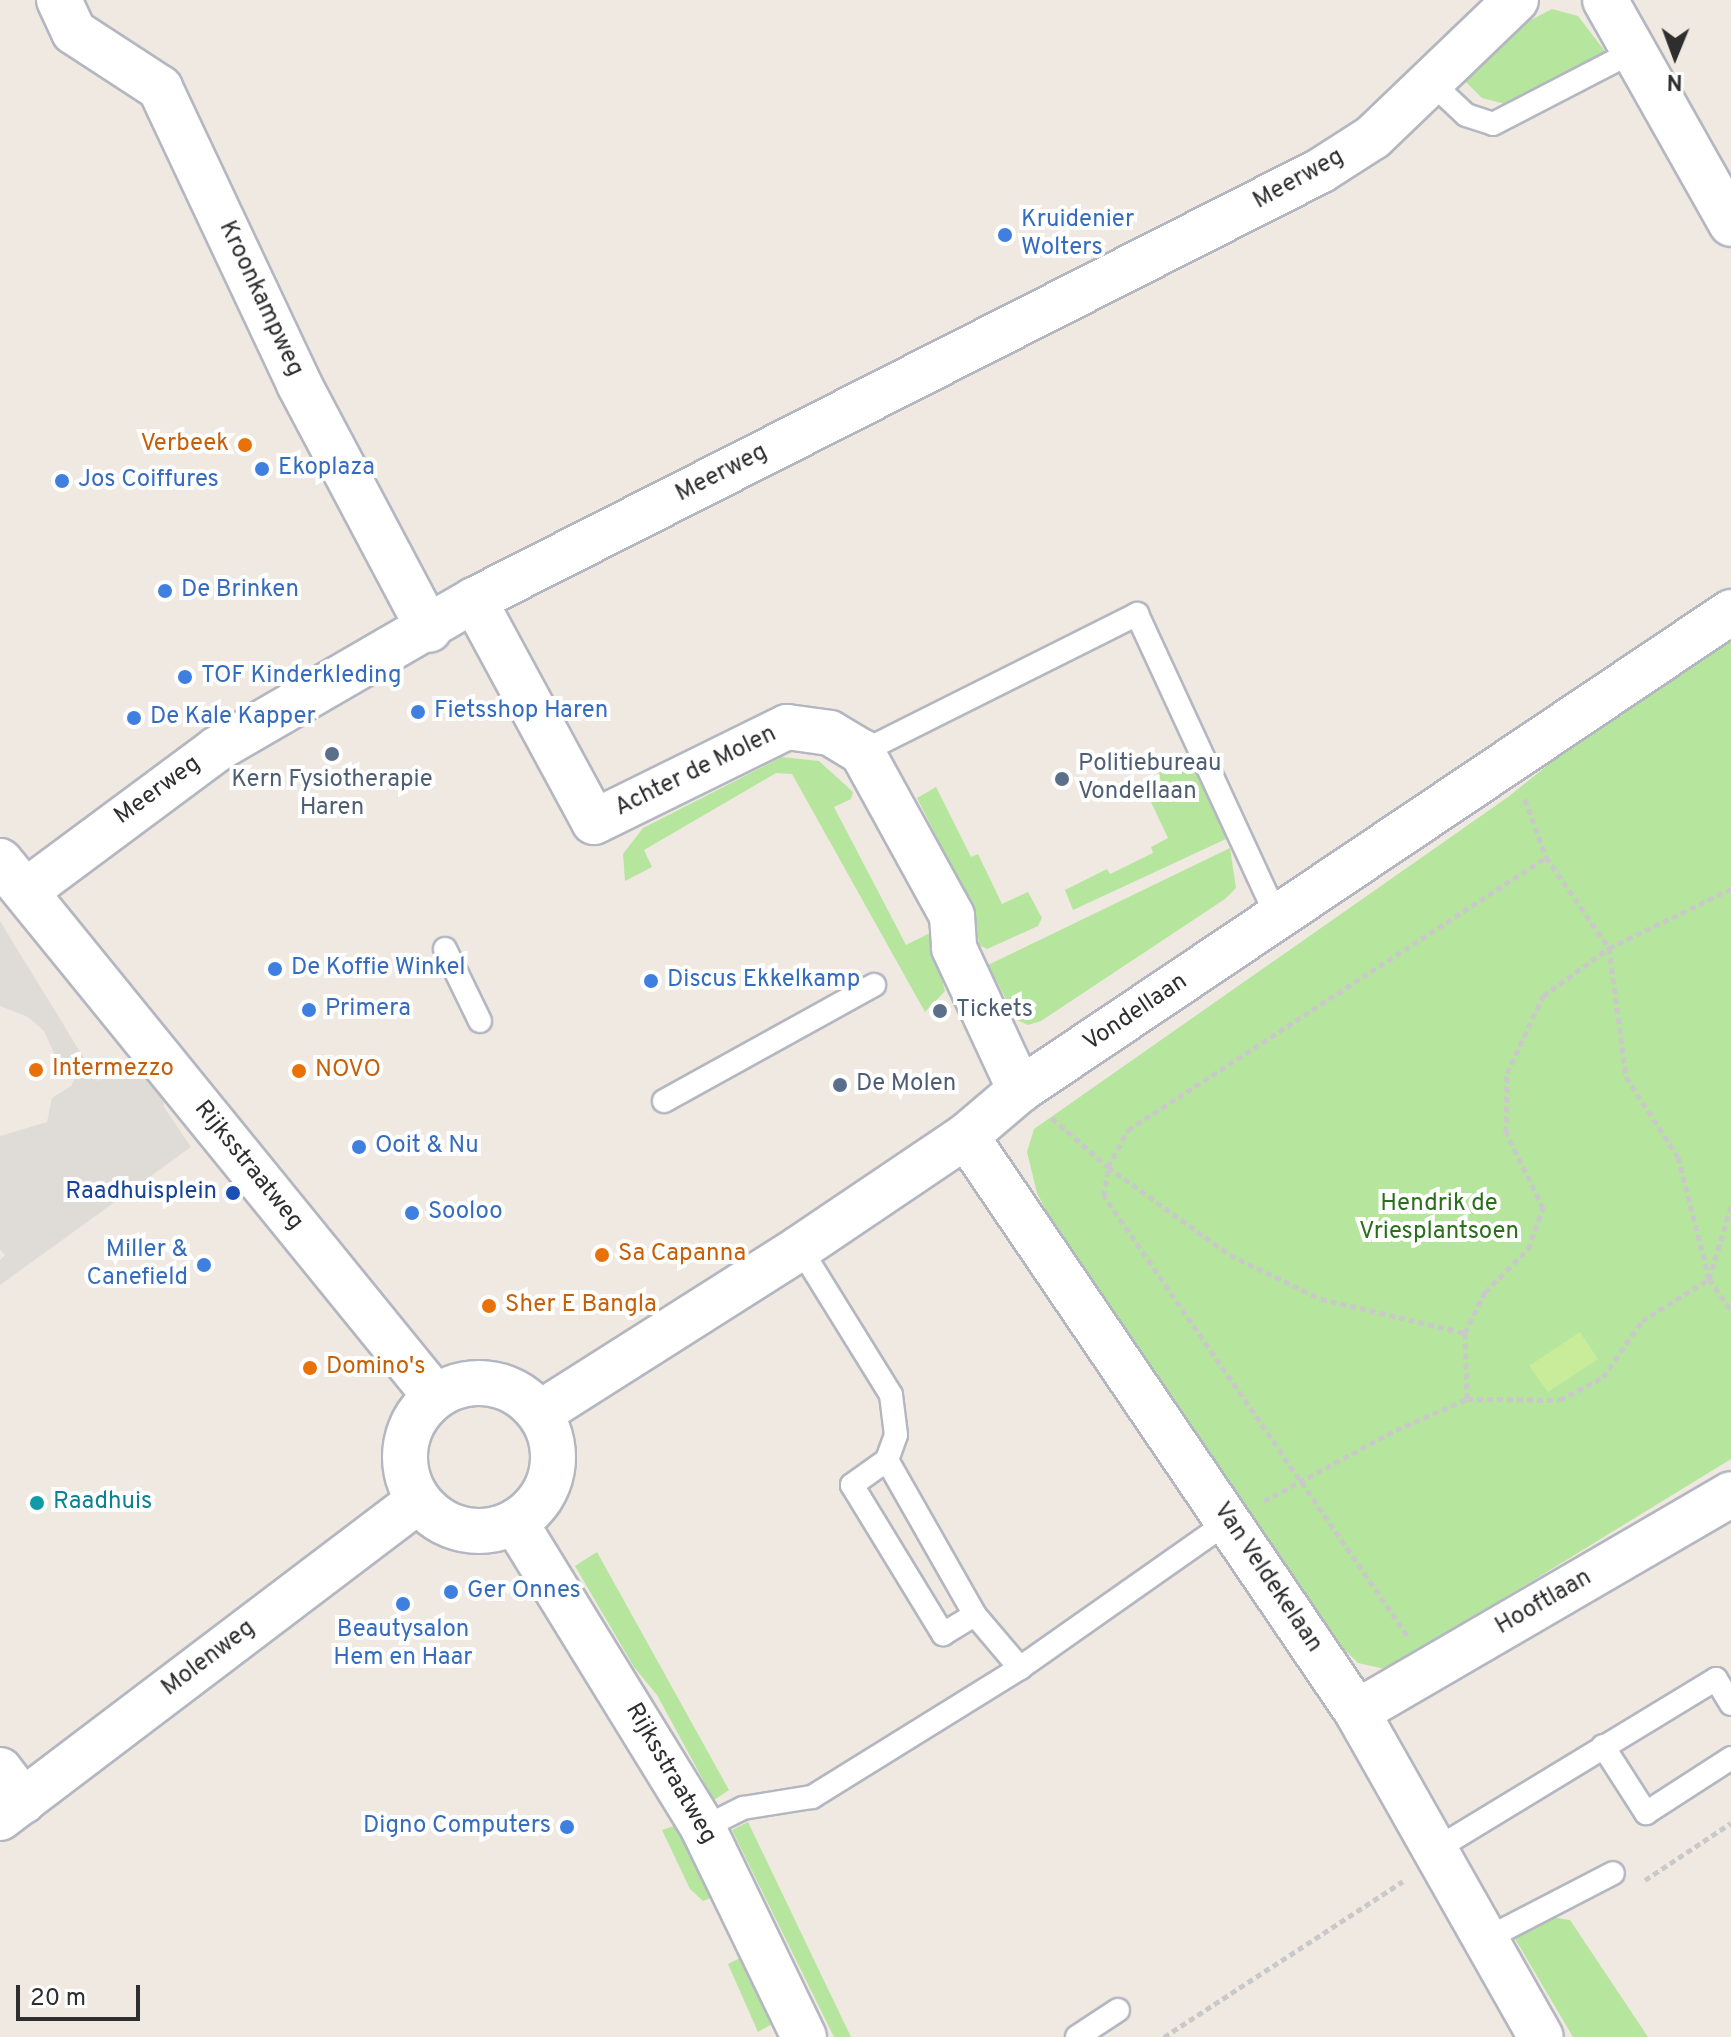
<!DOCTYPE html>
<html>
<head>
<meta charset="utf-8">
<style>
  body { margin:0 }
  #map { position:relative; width:1731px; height:2037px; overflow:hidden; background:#efe9e1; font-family:Overpass,sans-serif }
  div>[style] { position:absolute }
  .green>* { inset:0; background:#b6e59e }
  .pitch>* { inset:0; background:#c9ec9a }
  .plaza>* { inset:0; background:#dfdcd8 }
  .path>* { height:5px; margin-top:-2.5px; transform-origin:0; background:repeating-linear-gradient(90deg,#c9c9c9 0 6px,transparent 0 10px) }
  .roads { filter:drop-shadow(2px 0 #b4b7c1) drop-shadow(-2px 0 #b4b7c1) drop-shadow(0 2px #b4b7c1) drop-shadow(0 -2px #b4b7c1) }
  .service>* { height:22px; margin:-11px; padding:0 11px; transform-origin:11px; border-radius:11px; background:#fff }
  .minor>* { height:44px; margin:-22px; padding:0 22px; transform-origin:22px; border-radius:22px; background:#fff }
  .tertiary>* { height:44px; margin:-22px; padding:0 22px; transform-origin:22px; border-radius:22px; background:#fff }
  .secondary>* { height:44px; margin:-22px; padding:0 22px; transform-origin:22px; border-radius:22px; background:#fff }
  .secondary>.ring { margin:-22px; padding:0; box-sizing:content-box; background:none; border:44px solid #fff; border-radius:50% }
  .dots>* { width:22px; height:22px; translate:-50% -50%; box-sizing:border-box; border:4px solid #fff; border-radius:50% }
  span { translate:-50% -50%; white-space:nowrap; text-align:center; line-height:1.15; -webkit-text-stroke:8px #fff; paint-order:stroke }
  .street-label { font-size:24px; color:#2e2e2e }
  .shop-label { font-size:24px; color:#366cbe }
  .left { translate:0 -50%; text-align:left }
  .right { translate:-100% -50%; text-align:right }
  .food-label { font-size:24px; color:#c56008 }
  .service-label { font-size:24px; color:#4e5e75 }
  .transit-label { font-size:24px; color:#164399 }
  .park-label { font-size:24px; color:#2c6e1b }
  .culture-label { font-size:24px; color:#0d838f }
  .north { position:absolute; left:1635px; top:16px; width:80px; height:80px; -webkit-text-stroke:6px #fff; paint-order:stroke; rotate:181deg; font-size:22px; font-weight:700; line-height:32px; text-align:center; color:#2e2e2e }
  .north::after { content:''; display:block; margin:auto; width:28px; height:36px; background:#2e2e2e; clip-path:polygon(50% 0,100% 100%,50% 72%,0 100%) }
  .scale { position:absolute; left:16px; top:1985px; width:124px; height:36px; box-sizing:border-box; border:4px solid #2e2e2e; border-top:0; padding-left:10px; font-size:24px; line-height:28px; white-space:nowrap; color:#2e2e2e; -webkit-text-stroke:6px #fff; paint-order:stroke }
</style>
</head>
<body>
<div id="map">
  <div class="green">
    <i style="clip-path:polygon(1552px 9px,1578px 16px,1607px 54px,1509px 105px,1482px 98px,1463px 79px,1506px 33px)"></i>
    <i style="clip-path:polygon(1731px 629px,1731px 1459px,1413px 1654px,1385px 1669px,1358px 1663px,1334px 1639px,1058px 1234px,1037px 1193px,1027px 1152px,1034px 1129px,1508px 797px,1640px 691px)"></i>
    <i style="clip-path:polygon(1193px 756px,1226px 839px,1073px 910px,1065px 890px,1107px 869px,1110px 874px,1153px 853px,1151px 847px,1168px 838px,1151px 802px,1167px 793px,1157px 773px)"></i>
    <i style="clip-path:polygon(782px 757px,819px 761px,853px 792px,851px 799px,834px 807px,906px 945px,930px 933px,945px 991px,925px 1012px,792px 774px,776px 773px,644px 850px,652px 867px,625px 881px,623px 854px,643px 828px)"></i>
    <i style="clip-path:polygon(936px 787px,971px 857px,978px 854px,1002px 904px,1028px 892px,1042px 918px,1038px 926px,987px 949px,979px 945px,975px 913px,917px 798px)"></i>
    <i style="clip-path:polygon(1230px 848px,1236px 888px,1225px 899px,1041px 1021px,1028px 1025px,1017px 1020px,988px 965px)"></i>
    <i style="clip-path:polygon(597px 1552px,729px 1790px,714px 1800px,657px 1695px,634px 1667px,575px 1566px)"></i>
    <i style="clip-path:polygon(748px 1822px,851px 2037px,834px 2037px,732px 1830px)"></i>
    <i style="clip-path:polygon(674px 1826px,713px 1897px,703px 1901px,690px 1889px,662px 1830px)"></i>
    <i style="clip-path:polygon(1551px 1917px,1570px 1920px,1648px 2037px,1573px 2037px,1514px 1937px)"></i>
    <i style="clip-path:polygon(740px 1958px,772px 2024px,758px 2032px,728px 1964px)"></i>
  </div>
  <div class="pitch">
    <i style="clip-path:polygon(1580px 1332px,1598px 1359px,1548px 1392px,1529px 1366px)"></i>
  </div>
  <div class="plaza">
    <i style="clip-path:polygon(0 921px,98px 1081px,137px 1059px,163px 1093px,164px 1107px,191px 1147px,0 1285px,0 1260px,5px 1255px,0 1250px,0 1136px,47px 1122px,52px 1098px,71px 1086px,75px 1077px,69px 1064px,56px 1058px,44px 1031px,28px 1017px,0 1006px)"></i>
  </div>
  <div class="path">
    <i style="left:1525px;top:799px;width:62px;rotate:70.1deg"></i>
    <i style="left:1546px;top:857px;width:111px;rotate:55.3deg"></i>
    <i style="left:1609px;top:948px;width:130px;rotate:82.5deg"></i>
    <i style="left:1626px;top:1077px;width:95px;rotate:57deg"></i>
    <i style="left:1678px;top:1157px;width:126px;rotate:75.7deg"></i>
    <i style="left:1709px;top:1279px;width:39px;rotate:55deg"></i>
    <i style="left:1052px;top:1118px;width:74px;rotate:41.2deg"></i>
    <i style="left:1108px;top:1167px;width:150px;rotate:35.8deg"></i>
    <i style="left:1230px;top:1255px;width:101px;rotate:25.8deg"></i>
    <i style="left:1321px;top:1299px;width:148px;rotate:13.3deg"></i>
    <i style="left:1465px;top:1333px;width:66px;rotate:88.3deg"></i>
    <i style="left:1467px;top:1399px;width:93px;rotate:0.6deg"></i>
    <i style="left:1560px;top:1400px;width:49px;rotate:-28.1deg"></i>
    <i style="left:1603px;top:1377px;width:68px;rotate:-55.1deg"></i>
    <i style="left:1642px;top:1321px;width:79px;rotate:-32.1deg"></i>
    <i style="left:1709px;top:1279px;width:76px;rotate:-73.2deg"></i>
    <i style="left:1465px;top:1333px;width:46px;rotate:-64deg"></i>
    <i style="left:1485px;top:1292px;width:61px;rotate:-45deg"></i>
    <i style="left:1528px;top:1249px;width:44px;rotate:-69.9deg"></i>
    <i style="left:1543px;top:1208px;width:85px;rotate:-116deg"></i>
    <i style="left:1506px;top:1132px;width:59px;rotate:-89deg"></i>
    <i style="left:1507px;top:1073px;width:85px;rotate:-64.9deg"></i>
    <i style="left:1543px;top:996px;width:82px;rotate:-36deg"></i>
    <i style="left:1609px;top:948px;width:136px;rotate:-25.8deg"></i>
    <i style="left:1264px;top:1501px;width:150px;rotate:-28.3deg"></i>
    <i style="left:1396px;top:1430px;width:77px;rotate:-23.6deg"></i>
    <i style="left:1407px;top:1635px;width:533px;rotate:-124.61deg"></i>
    <i style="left:1104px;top:1196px;width:29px;rotate:-82deg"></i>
    <i style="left:1108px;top:1167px;width:42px;rotate:-61.6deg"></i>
    <i style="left:1128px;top:1130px;width:499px;rotate:-33.1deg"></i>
    <i style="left:1645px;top:1880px;width:103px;rotate:-33.5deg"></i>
    <i style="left:1164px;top:2037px;width:285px;rotate:-33.1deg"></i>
  </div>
  <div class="roads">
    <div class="service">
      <i style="left:1433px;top:84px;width:45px;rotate:43.2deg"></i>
      <i style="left:1466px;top:115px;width:28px;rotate:18deg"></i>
      <i style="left:1493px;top:124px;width:161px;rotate:-27.4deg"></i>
      <i style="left:862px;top:752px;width:308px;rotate:-26.6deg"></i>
      <i style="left:1137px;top:614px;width:336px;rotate:65.2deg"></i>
      <i style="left:445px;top:949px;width:80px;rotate:64.1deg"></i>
      <i style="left:664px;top:1101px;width:240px;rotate:-28.9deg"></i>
      <i style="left:800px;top:1248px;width:173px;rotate:58.2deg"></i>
      <i style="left:891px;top:1395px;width:40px;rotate:82.9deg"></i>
      <i style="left:896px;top:1435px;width:27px;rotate:110deg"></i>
      <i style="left:975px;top:1615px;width:178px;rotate:-119.6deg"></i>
      <i style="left:887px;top:1460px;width:43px;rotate:144.5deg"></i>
      <i style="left:852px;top:1485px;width:175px;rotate:58.6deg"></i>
      <i style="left:943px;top:1634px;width:37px;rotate:-31deg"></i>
      <i style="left:975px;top:1615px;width:70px;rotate:49.7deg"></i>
      <i style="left:1603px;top:1746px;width:80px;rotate:57.3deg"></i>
      <i style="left:1646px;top:1813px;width:101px;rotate:-32.9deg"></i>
      <i style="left:703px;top:1828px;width:45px;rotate:-26.6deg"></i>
      <i style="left:743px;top:1808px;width:70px;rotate:-9.1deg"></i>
      <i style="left:812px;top:1797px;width:245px;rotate:-31.8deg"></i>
      <i style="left:1020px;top:1668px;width:254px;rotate:-35.1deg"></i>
      <i style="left:1433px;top:1851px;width:331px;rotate:-31.3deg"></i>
      <i style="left:1716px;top:1679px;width:29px;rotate:59deg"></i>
      <i style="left:1484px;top:1940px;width:145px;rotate:-27.4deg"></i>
      <i style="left:1077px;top:2037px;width:49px;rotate:-33.4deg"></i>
    </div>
    <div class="minor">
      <i style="left:59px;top:0;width:35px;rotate:65deg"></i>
      <i style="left:74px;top:32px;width:103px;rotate:33.1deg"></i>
      <i style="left:160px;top:88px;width:327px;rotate:64.8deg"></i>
      <i style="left:299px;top:384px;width:278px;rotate:62.1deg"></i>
      <i style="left:1605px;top:0;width:257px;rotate:60.6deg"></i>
      <i style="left:474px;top:600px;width:252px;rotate:61.6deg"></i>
      <i style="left:594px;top:822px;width:215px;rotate:-26.2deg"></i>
      <i style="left:787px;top:727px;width:43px;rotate:7.9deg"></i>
      <i style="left:830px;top:733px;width:37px;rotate:31deg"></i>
      <i style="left:862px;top:752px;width:187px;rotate:61.2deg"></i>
      <i style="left:952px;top:916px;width:32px;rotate:86deg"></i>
      <i style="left:954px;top:948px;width:157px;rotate:65.1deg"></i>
      <i style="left:26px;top:891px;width:238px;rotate:-36.6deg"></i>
      <i style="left:217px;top:749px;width:297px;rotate:-30.1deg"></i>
      <i style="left:474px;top:600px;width:949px;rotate:-26.89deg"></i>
      <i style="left:1320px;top:171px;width:63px;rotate:-32.7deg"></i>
      <i style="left:1373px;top:137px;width:198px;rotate:-43.8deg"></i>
      <i style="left:966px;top:1136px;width:696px;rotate:55.83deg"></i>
      <i style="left:1357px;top:1712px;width:373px;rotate:60.5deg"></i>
      <i style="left:1357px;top:1712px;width:433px;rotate:-30.2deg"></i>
      <i style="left:0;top:1770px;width:39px;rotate:53deg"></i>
    </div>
    <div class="tertiary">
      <i style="left:540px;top:1413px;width:308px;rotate:-32.4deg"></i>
      <i style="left:800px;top:1248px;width:200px;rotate:-34deg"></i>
      <i style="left:966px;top:1136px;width:71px;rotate:-40.4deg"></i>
      <i style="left:1020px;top:1090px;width:857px;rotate:-33.91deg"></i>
      <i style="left:0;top:1818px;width:525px;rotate:-37.18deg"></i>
    </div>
    <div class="secondary">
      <i style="left:0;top:861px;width:690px;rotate:50.89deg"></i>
      <i class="ring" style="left:405px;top:1383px;width:104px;height:104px"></i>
      <i style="left:515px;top:1522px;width:359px;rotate:58.4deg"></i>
      <i style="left:703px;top:1828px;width:232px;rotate:64.2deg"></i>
    </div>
  </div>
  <div class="dots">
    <i style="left:1005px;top:235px;background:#3f7fe0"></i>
    <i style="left:245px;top:445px;background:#e8710a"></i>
    <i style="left:262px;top:469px;background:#3f7fe0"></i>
    <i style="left:62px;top:481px;background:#3f7fe0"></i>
    <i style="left:165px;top:591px;background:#3f7fe0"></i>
    <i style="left:185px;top:677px;background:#3f7fe0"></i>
    <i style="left:418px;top:712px;background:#3f7fe0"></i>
    <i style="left:134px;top:718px;background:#3f7fe0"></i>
    <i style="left:332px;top:754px;background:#5c6f8a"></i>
    <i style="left:1062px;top:779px;background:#5c6f8a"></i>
    <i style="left:275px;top:969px;background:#3f7fe0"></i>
    <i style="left:651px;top:981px;background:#3f7fe0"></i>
    <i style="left:309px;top:1010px;background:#3f7fe0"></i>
    <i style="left:940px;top:1011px;background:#5c6f8a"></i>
    <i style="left:36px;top:1070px;background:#e8710a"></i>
    <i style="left:299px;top:1071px;background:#e8710a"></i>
    <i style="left:840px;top:1085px;background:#5c6f8a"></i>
    <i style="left:359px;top:1147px;background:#3f7fe0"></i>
    <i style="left:233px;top:1193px;background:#1a4fb4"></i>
    <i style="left:412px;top:1213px;background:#3f7fe0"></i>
    <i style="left:602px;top:1255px;background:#e8710a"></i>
    <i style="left:204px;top:1265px;background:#3f7fe0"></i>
    <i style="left:489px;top:1306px;background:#e8710a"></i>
    <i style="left:310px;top:1368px;background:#e8710a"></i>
    <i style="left:37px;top:1503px;background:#0f9aa8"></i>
    <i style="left:451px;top:1592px;background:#3f7fe0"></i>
    <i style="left:403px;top:1604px;background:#3f7fe0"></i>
    <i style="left:567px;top:1827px;background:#3f7fe0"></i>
  </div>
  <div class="street-label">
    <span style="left:1299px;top:180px;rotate:-29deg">Meerweg</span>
    <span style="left:260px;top:299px;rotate:65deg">Kroonkampweg</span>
    <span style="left:722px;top:474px;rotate:-27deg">Meerweg</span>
    <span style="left:696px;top:772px;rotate:-26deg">Achter de Molen</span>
    <span style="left:158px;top:791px;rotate:-36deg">Meerweg</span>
    <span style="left:1136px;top:1013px;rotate:-34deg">Vondellaan</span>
    <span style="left:248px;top:1166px;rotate:51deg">Rijksstraatweg</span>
    <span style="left:1267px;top:1578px;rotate:56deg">Van Veldekelaan</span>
    <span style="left:1544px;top:1603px;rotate:-30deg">Hooftlaan</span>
    <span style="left:209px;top:1659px;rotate:-37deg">Molenweg</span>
    <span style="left:670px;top:1774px;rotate:60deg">Rijksstraatweg</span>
  </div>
  <div class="shop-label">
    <span class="left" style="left:1021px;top:235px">Kruidenier<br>Wolters</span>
    <span class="left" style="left:278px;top:469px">Ekoplaza</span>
    <span class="left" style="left:78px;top:481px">Jos Coiffures</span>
    <span class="left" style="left:181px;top:591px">De Brinken</span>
    <span class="left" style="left:201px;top:677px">TOF Kinderkleding</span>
    <span class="left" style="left:434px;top:712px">Fietsshop Haren</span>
    <span class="left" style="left:150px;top:718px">De Kale Kapper</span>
    <span class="left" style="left:291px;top:969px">De Koffie Winkel</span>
    <span class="left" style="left:667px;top:981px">Discus Ekkelkamp</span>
    <span class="left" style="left:325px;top:1010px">Primera</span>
    <span class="left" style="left:375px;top:1147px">Ooit &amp; Nu</span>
    <span class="left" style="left:428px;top:1213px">Sooloo</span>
    <span class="right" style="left:188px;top:1265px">Miller &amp;<br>Canefield</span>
    <span class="left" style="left:467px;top:1592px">Ger Onnes</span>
    <span style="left:403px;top:1645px">Beautysalon<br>Hem en Haar</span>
    <span class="right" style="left:551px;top:1827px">Digno Computers</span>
  </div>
  <div class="food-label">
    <span class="right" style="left:229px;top:445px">Verbeek</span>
    <span class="left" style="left:52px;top:1070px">Intermezzo</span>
    <span class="left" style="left:315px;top:1071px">NOVO</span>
    <span class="left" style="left:618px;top:1255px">Sa Capanna</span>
    <span class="left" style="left:505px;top:1306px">Sher E Bangla</span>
    <span class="left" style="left:326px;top:1368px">Domino's</span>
  </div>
  <div class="service-label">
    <span class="left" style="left:1078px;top:779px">Politiebureau<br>Vondellaan</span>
    <span style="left:332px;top:795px">Kern Fysiotherapie<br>Haren</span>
    <span class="left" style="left:956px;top:1011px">Tickets</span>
    <span class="left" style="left:856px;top:1085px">De Molen</span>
  </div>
  <div class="transit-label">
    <span class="right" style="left:217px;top:1193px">Raadhuisplein</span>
  </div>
  <div class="park-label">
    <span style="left:1439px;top:1219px">Hendrik de<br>Vriesplantsoen</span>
  </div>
  <div class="culture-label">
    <span class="left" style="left:53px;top:1503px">Raadhuis</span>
  </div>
  <div class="north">N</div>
  <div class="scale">20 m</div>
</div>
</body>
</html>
